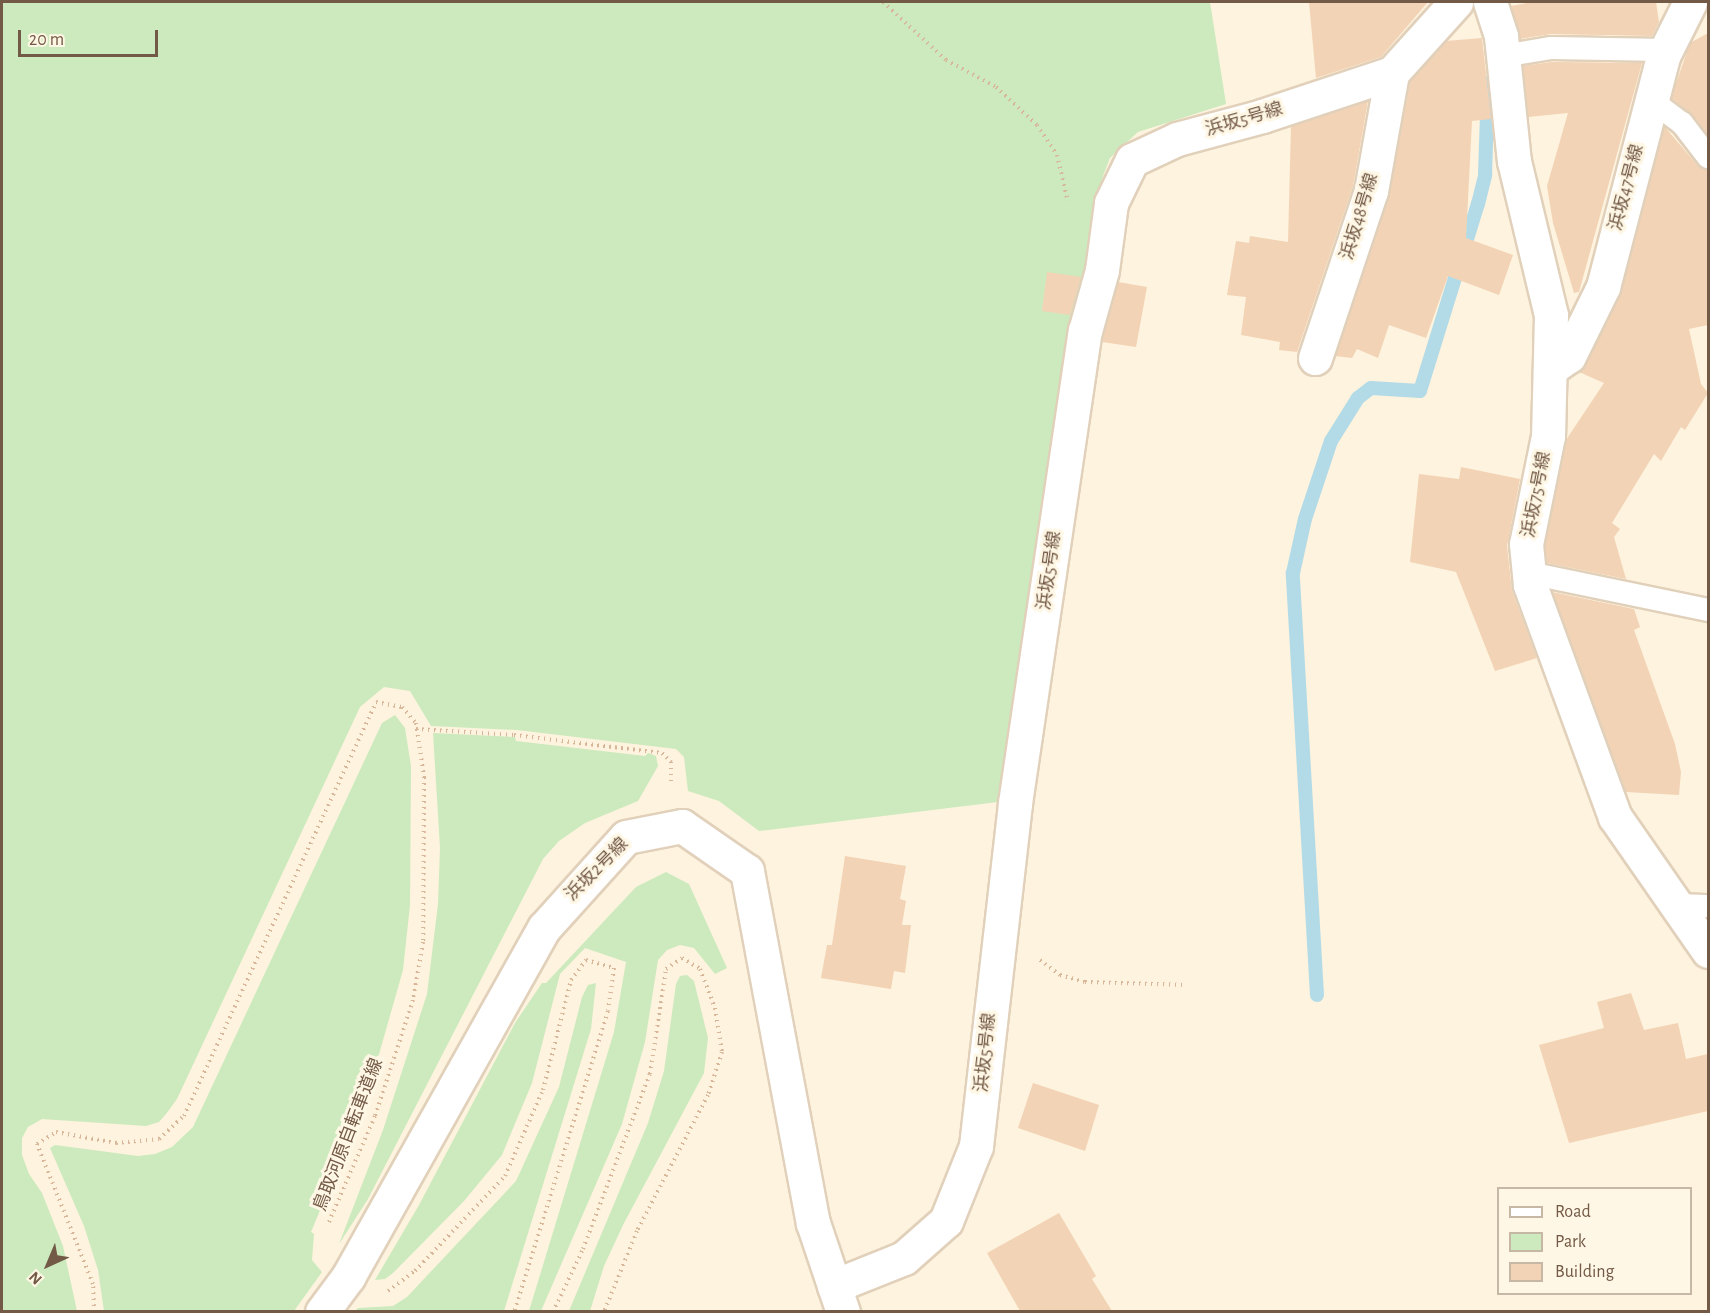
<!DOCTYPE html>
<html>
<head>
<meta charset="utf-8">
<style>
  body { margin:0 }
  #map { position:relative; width:1710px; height:1313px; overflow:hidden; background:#fdf3de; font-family:"Alegreya Sans","Noto Sans JP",sans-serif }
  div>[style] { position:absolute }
  .green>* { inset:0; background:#cceabd }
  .stream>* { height:14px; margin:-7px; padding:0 7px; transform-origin:7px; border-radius:7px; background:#b3dbe7 }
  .building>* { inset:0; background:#f3d3b5 }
  .path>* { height:4px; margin-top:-2px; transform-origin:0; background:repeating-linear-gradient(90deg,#d8b699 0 1.5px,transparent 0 6px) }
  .roads { filter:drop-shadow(2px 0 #e1d0ba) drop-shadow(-2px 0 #e1d0ba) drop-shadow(0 2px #e1d0ba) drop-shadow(0 -2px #e1d0ba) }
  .service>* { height:22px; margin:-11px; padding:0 11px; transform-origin:11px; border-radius:11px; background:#fff }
  .minor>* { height:33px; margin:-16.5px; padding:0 16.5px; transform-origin:16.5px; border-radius:16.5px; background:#fff }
  .tertiary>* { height:33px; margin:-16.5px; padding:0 16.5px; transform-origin:16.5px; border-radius:16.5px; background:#fff }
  span { translate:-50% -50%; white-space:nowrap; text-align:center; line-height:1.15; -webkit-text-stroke:6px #fff7e5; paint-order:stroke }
  .street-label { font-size:18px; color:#735a46 }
  .frame { position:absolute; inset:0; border:3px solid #735a46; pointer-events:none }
  .legend { position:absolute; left:1497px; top:1187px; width:195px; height:108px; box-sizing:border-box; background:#fff7e5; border:2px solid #c7b8a5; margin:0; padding:8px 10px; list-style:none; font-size:18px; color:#735a46 }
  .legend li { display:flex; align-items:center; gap:12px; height:30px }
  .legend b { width:30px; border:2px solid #c7b8a5 }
  .north { position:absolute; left:18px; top:1235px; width:60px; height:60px; -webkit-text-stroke:4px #fff7e5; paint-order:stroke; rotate:224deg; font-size:16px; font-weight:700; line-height:24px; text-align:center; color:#735a46 }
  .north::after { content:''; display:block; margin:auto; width:21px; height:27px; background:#735a46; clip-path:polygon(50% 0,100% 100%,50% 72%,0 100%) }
  .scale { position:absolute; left:18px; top:30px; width:140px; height:27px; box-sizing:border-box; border:3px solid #735a46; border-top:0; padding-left:8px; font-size:18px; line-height:21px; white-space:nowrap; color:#735a46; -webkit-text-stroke:4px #fff7e5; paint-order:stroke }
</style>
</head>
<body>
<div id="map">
  <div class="green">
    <i style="clip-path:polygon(2px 2px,1210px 2px,1226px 104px,1138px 132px,1110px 158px,1103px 176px,1042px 497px,998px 802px,759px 831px,719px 801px,688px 791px,684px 757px,676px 749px,517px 730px,431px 726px,410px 691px,384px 687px,360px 707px,177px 1099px,166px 1114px,159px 1122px,146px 1126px,42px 1119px,28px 1127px,22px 1138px,22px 1155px,29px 1174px,42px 1193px,63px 1246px,77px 1311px,2px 1312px)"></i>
    <i style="clip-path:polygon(395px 715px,405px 728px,411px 766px,410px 905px,403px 970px,366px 1100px,311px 1232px,314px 1234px,312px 1260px,322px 1272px,294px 1311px,104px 1311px,98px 1270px,84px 1226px,50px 1148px,55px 1145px,138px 1156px,155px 1154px,172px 1147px,193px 1127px,382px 723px)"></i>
    <i style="clip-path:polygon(433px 733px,515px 737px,516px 741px,645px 756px,648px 753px,656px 756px,658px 766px,638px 801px,585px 823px,559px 841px,543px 859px,368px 1199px,339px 1244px,383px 1130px,427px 994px,438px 904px,440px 848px)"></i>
    <i style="clip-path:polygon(666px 872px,689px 884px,727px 968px,715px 974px,694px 948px,680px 945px,667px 950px,658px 960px,645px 1042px,622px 1124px,541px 1311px,529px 1311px,614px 1032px,626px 962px,585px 948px,560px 974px,532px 1083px,502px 1155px,464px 1201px,393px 1273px,385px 1279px,375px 1280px,419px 1205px,515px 1023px,542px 983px,546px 983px,636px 887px)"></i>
    <i style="clip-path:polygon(687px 975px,694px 981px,708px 1038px,704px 1073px,623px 1225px,604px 1266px,590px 1311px,569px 1311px,648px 1123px,664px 1071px,676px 984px,680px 976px)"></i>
    <i style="clip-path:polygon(596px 983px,591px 1029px,504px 1311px,355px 1311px,358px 1308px,393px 1306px,407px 1297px,516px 1181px,559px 1087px,582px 997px,588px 985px)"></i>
  </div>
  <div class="stream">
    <i style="left:1317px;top:995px;width:423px;rotate:-93.3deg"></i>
    <i style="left:1293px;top:573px;width:55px;rotate:-77.5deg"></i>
    <i style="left:1305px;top:519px;width:82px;rotate:-71.6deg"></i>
    <i style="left:1331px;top:441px;width:51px;rotate:-57.9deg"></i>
    <i style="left:1358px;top:398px;width:16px;rotate:-38deg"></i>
    <i style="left:1371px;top:388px;width:49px;rotate:3.5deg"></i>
    <i style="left:1420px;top:391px;width:196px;rotate:-72.8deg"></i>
    <i style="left:1478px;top:204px;width:30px;rotate:-76deg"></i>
    <i style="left:1485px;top:175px;width:92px;rotate:-88.1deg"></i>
  </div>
  <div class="building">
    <i style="clip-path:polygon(1309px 2px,1428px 2px,1381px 57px,1316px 78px)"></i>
    <i style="clip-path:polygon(1532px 2px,1656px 2px,1659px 22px,1652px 36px,1551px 34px,1520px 39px,1511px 6px)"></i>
    <i style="clip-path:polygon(1708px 33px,1708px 135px,1693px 115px,1671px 98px,1690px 43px)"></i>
    <i style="clip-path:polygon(1482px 38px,1491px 119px,1472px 121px,1466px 238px,1513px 255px,1499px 295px,1448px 276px,1426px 338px,1389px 325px,1378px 358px,1357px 349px,1352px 358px,1335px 356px,1389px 197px,1410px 82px,1446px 41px)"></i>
    <i style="clip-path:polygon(1552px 62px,1642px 63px,1579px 292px,1574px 293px,1553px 223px,1547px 186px,1568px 113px,1528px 117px,1523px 66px)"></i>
    <i style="clip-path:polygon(1368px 101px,1353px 186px,1297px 352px,1279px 350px,1280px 342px,1241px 335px,1246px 297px,1227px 295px,1236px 241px,1249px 243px,1250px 236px,1288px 242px,1291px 126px)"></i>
    <i style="clip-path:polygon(1664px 126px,1698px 166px,1708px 170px,1708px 325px,1689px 329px,1701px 384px,1708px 393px,1685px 430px,1681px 427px,1661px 461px,1654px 454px,1612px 523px,1620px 529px,1614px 537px,1626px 579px,1547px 563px,1545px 545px,1566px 440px,1604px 383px,1579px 372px,1621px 292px)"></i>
    <i style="clip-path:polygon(1047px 272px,1081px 277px,1070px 315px,1042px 311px)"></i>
    <i style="clip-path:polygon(1118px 282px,1147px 287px,1136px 347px,1102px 342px)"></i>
    <i style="clip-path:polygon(1461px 467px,1520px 479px,1507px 546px,1512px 591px,1537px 658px,1495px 671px,1456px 572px,1410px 562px,1419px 474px,1459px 479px)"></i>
    <i style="clip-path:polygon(1552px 592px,1634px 609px,1640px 627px,1634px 630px,1675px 744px,1681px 772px,1679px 795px,1626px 792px)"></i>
    <i style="clip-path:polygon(845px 856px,906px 866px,900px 899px,906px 901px,902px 925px,911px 925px,905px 973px,894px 971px,891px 989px,821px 978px,827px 945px,832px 945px)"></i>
    <i style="clip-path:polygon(1631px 993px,1644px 1030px,1678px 1023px,1686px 1059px,1708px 1054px,1708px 1111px,1569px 1143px,1539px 1045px,1604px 1028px,1597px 1002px)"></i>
    <i style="clip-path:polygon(1033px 1083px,1099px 1105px,1085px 1151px,1018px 1128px)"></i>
    <i style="clip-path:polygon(1059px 1213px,1096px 1276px,1092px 1279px,1112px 1311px,1020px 1311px,987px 1253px)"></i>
  </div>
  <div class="path">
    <i style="left:883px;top:2px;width:86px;rotate:42.6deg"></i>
    <i style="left:946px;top:60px;width:57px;rotate:28.4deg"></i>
    <i style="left:996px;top:87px;width:56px;rotate:42.8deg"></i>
    <i style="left:1037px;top:125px;width:36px;rotate:56deg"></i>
    <i style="left:1057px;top:155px;width:48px;rotate:76.8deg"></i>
    <i style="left:416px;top:729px;width:98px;rotate:3.5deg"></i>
    <i style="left:514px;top:735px;width:149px;rotate:6.9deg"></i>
    <i style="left:662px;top:753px;width:13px;rotate:45deg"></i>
    <i style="left:671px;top:762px;width:24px;rotate:90deg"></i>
    <i style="left:1040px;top:960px;width:25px;rotate:37deg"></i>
    <i style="left:1060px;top:975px;width:26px;rotate:16deg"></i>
    <i style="left:1085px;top:982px;width:101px;rotate:1.7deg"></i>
    <i style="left:388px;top:1291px;width:34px;rotate:-37deg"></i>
    <i style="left:415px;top:1271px;width:131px;rotate:-46.5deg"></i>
    <i style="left:505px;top:1176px;width:94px;rotate:-66.2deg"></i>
    <i style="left:543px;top:1090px;width:114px;rotate:-75.7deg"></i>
    <i style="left:571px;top:980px;width:25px;rotate:-53deg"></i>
    <i style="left:586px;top:960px;width:29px;rotate:16deg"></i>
    <i style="left:614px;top:968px;width:43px;rotate:97.9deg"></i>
    <i style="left:608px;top:1011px;width:315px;rotate:107.3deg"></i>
    <i style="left:94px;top:1312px;width:28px;rotate:-92deg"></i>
    <i style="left:93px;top:1284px;width:151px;rotate:-111.8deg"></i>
    <i style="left:37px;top:1144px;width:22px;rotate:-32deg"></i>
    <i style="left:56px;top:1132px;width:61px;rotate:10.4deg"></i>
    <i style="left:116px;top:1143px;width:43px;rotate:-5.3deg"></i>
    <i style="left:159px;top:1139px;width:34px;rotate:-43deg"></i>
    <i style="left:184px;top:1116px;width:456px;rotate:-65.1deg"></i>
    <i style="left:376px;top:702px;width:26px;rotate:11deg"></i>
    <i style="left:402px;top:707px;width:21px;rotate:49deg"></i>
    <i style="left:416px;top:723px;width:55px;rotate:81.6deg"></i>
    <i style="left:424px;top:777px;width:165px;rotate:90.3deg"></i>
    <i style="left:423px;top:942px;width:59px;rotate:99.8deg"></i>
    <i style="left:413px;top:1000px;width:122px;rotate:108.1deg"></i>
    <i style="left:375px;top:1116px;width:116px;rotate:113.5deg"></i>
    <i style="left:553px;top:1312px;width:70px;rotate:-64.5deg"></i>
    <i style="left:583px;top:1249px;width:187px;rotate:-69.1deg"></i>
    <i style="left:650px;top:1074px;width:106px;rotate:-81.3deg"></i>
    <i style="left:666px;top:969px;width:19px;rotate:-35deg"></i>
    <i style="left:682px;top:958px;width:21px;rotate:31deg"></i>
    <i style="left:700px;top:969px;width:42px;rotate:69deg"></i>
    <i style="left:715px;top:1008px;width:45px;rotate:81deg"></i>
    <i style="left:722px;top:1052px;width:45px;rotate:108deg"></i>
    <i style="left:708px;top:1095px;width:153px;rotate:117.6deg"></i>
    <i style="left:637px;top:1231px;width:87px;rotate:112.2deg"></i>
  </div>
  <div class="roads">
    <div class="service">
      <i style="left:1503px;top:56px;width:49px;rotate:-9.5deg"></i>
      <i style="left:1551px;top:48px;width:115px;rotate:1deg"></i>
      <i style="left:1651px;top:100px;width:39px;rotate:37deg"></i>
      <i style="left:1682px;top:123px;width:43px;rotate:52.6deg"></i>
      <i style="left:1529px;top:573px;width:183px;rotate:11.7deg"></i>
      <i style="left:1676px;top:905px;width:32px;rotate:2deg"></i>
    </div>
    <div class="minor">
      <i style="left:1490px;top:2px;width:36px;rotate:72deg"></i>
      <i style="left:1501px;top:36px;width:126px;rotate:84.1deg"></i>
      <i style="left:1514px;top:161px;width:158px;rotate:76.5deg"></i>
      <i style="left:1551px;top:315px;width:121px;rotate:91.4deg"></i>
      <i style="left:1548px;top:436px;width:110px;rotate:101.5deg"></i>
      <i style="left:1526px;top:544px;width:41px;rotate:84.4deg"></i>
      <i style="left:1530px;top:585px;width:247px;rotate:69.9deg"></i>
      <i style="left:1615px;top:817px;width:163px;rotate:55.2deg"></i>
      <i style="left:1315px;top:358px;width:176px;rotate:-71.5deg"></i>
      <i style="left:1371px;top:191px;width:120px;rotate:-79.9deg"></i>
      <i style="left:1553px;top:367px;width:19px;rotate:-35deg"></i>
      <i style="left:1569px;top:356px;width:77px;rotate:-63.8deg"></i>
      <i style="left:1603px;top:287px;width:239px;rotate:-75.4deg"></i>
      <i style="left:1663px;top:56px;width:60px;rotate:-63.4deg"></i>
      <i style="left:834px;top:1286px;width:75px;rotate:-21.8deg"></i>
      <i style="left:904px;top:1258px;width:56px;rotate:-41.4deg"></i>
      <i style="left:946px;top:1221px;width:81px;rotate:-68.2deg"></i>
      <i style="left:976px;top:1146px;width:345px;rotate:-83.5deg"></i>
      <i style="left:1015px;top:803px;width:477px;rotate:-81.6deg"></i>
      <i style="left:1085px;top:331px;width:63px;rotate:-74.4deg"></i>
      <i style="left:1102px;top:270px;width:68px;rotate:-82.3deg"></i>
      <i style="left:1111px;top:203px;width:48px;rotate:-64deg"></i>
      <i style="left:1132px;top:160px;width:50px;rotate:-25deg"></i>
      <i style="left:1177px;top:139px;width:88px;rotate:-15.1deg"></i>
      <i style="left:1262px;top:116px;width:137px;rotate:-18.3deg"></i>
      <i style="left:1392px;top:73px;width:96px;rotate:-48deg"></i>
    </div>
    <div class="tertiary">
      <i style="left:322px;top:1312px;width:44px;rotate:-53.4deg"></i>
      <i style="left:348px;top:1277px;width:400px;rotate:-60.7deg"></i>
      <i style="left:544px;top:928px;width:122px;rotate:-48deg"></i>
      <i style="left:626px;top:837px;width:57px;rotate:-11.1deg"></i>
      <i style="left:682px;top:826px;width:79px;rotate:34.7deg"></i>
      <i style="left:747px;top:871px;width:358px;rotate:79.4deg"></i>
      <i style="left:813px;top:1223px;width:94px;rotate:71.4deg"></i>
    </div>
  </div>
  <div class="street-label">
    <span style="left:1244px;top:120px;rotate:-16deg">浜坂5号線</span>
    <span style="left:1627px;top:188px;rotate:-75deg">浜坂47号線</span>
    <span style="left:1360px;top:217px;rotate:-73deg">浜坂48号線</span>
    <span style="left:1537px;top:495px;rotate:-79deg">浜坂75号線</span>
    <span style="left:1050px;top:571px;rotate:-82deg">浜坂5号線</span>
    <span style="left:597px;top:870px;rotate:-45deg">浜坂2号線</span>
    <span style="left:986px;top:1053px;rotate:-84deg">浜坂5号線</span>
    <span style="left:349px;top:1135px;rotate:-69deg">鳥取河原自転車道線</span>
  </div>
  <div class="frame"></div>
  <ul class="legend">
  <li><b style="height:8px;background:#fff"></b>Road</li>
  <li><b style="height:16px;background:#cceabd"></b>Park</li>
  <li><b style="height:16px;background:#f3d3b5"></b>Building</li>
  </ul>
  <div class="north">N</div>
  <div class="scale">20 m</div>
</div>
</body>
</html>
